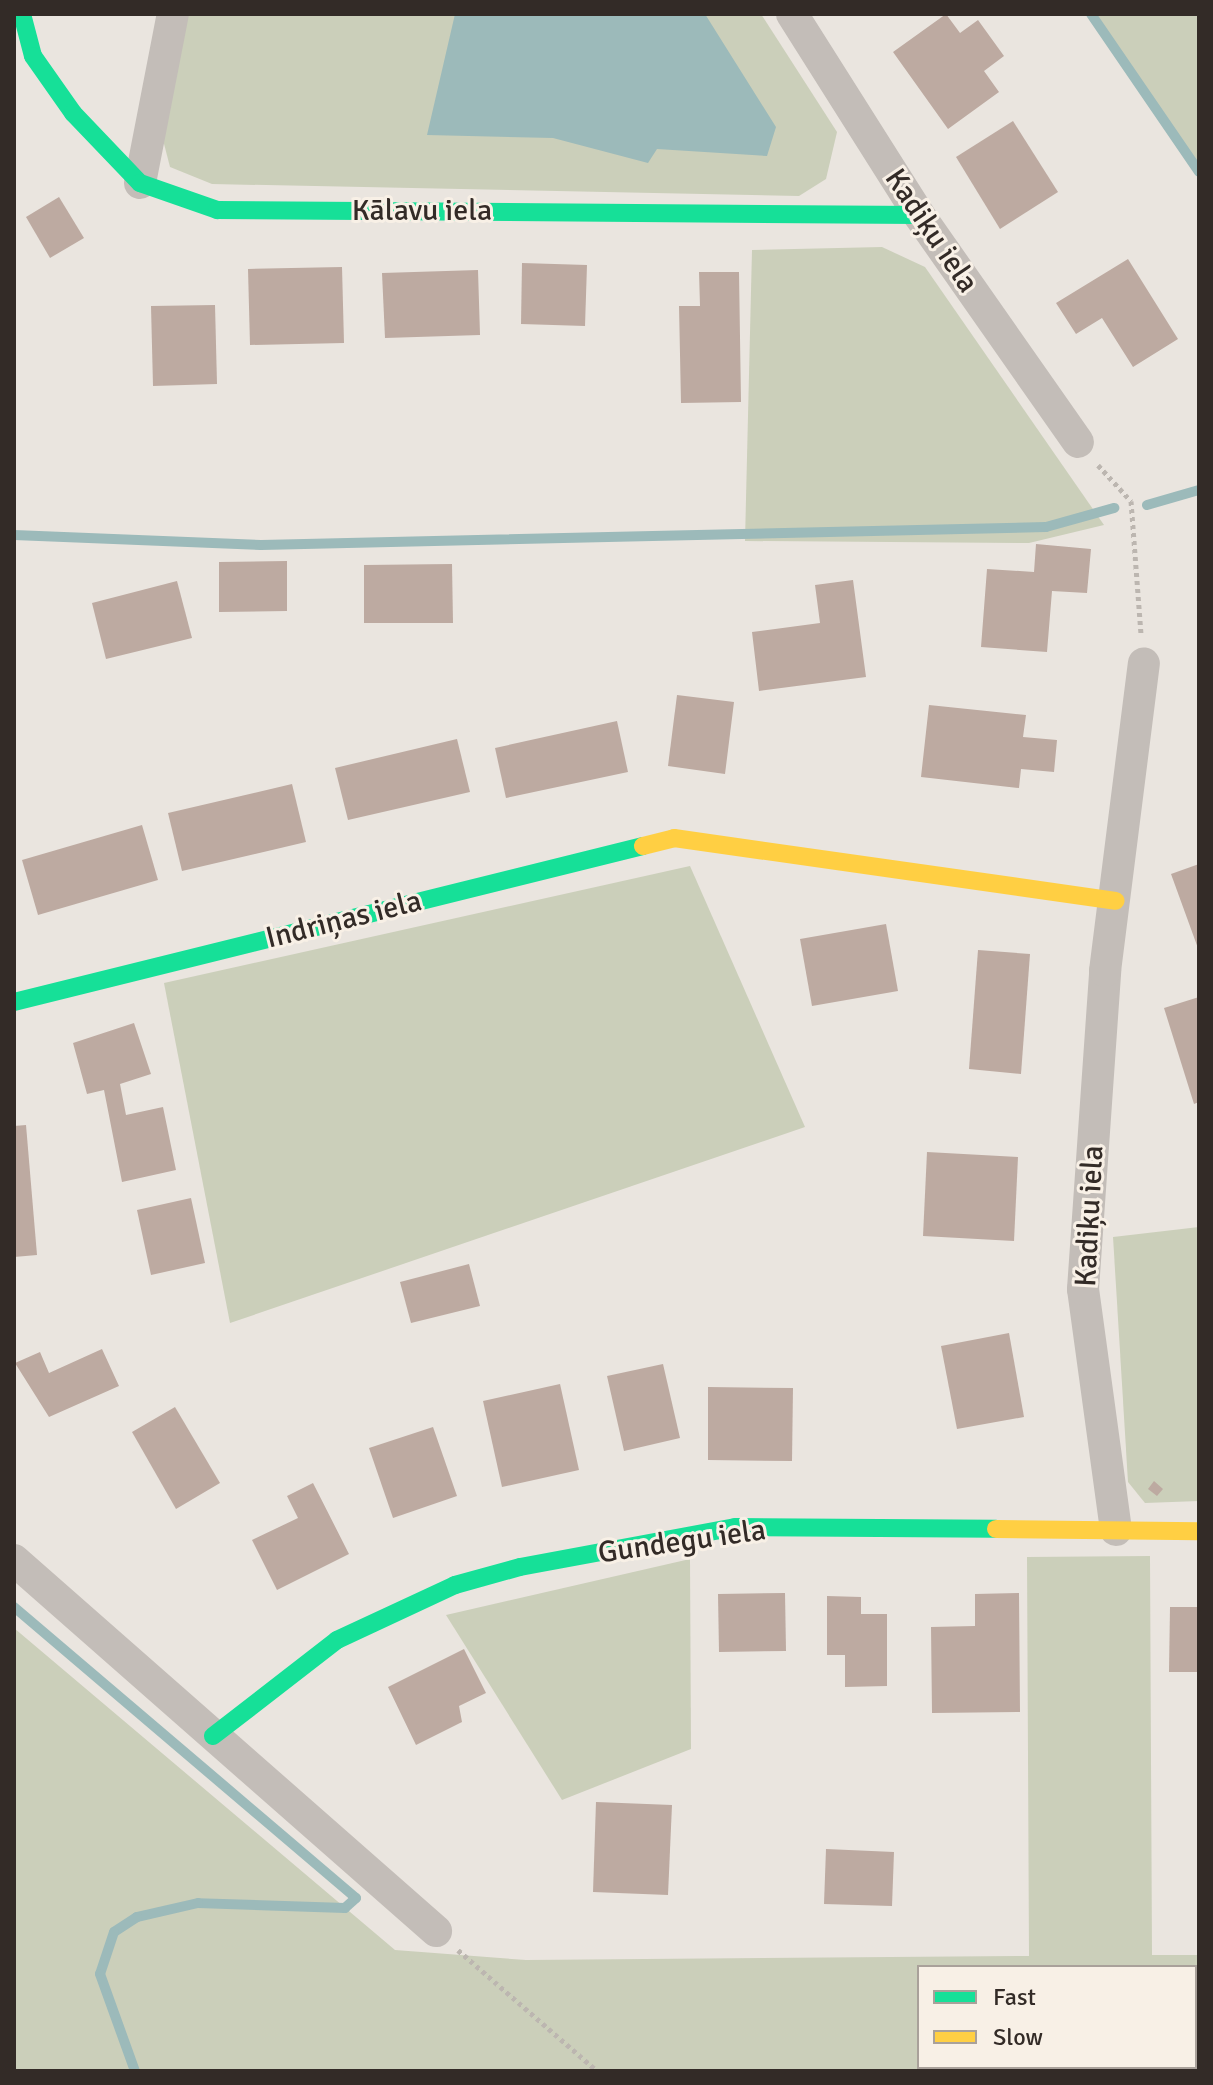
<!DOCTYPE html>
<html>
<head>
<meta charset="utf-8">
<style>
  body { margin:0 }
  #map { position:relative; width:1213px; height:2085px; overflow:hidden; background:#eae5df; font-family:Signika,sans-serif }
  div>[style] { position:absolute }
  .green>* { inset:0; background:#cbcfba }
  .water>* { inset:0; background:#9cbaba }
  .stream>* { height:10px; margin:-5px; padding:0 5px; transform-origin:5px; border-radius:5px; background:#9cbaba }
  .building>* { inset:0; background:#bdaaa1 }
  .path>* { height:5px; margin-top:-2.5px; transform-origin:0; background:repeating-linear-gradient(90deg,#bcb6b0 0 4px,transparent 0 8px) }
  .street>* { height:32px; margin:-16px; padding:0 16px; transform-origin:16px; border-radius:16px; background:#c3bdb8 }
  .fast>* { height:18px; margin:-9px; padding:0 9px; transform-origin:9px; border-radius:9px; background:#16e098 }
  .slow>* { height:18px; margin:-9px; padding:0 9px; transform-origin:9px; border-radius:9px; background:#ffcf43 }
  span { translate:-50% -50%; white-space:nowrap; text-align:center; line-height:1.15; -webkit-text-stroke:6px #f8f0e6; paint-order:stroke }
  .street-label { font-size:30px; color:#332b27 }
  .frame { position:absolute; inset:0; border:16px solid #332b27; pointer-events:none }
  .legend { position:absolute; left:917px; top:1965px; width:280px; height:104px; box-sizing:border-box; background:#f8f0e6; border:2px solid #a9a19a; margin:0; padding:10px 14px; list-style:none; font-size:24px; color:#332b27 }
  .legend li { display:flex; align-items:center; gap:16px; height:40px }
  .legend b { width:40px; border:2px solid #a9a19a }
</style>
</head>
<body>
<div id="map">
  <div class="green">
    <i style="clip-path:polygon(187px 14px,761px 14px,837px 132px,826px 179px,799px 196px,212px 184px,170px 167px,162px 136px)"></i>
    <i style="clip-path:polygon(1092px 14px,1199px 14px,1199px 171px)"></i>
    <i style="clip-path:polygon(882px 247px,925px 267px,1104px 525px,1029px 543px,745px 541px,752px 250px)"></i>
    <i style="clip-path:polygon(690px 866px,805px 1127px,230px 1323px,164px 983px)"></i>
    <i style="clip-path:polygon(1199px 1227px,1199px 1501px,1145px 1503px,1128px 1482px,1113px 1237px)"></i>
    <i style="clip-path:polygon(evenodd,1150px 1556px,1152px 1955px,1199px 1955px,1199px 2071px,14px 2071px,14px 1628px,395px 1950px,526px 1960px,1029px 1956px,1027px 1557px,1150px 1556px,919px 1967px,1195px 1967px,1195px 2067px,919px 2067px,919px 1967px)"></i>
    <i style="clip-path:polygon(690px 1559px,691px 1749px,562px 1800px,446px 1615px)"></i>
  </div>
  <div class="water">
    <i style="clip-path:polygon(455px 14px,705px 14px,776px 127px,767px 156px,657px 149px,648px 163px,553px 138px,427px 135px)"></i>
  </div>
  <div class="stream">
    <i style="left:1091px;top:14px;width:191px;rotate:55.6deg"></i>
    <i style="left:1147px;top:505px;width:54px;rotate:-16.1deg"></i>
    <i style="left:14px;top:535px;width:247px;rotate:2.3deg"></i>
    <i style="left:261px;top:545px;width:785px;rotate:-1.31deg"></i>
    <i style="left:1046px;top:527px;width:71px;rotate:-15.6deg"></i>
    <i style="left:14px;top:1607px;width:449px;rotate:40.4deg"></i>
    <i style="left:356px;top:1898px;width:15px;rotate:138deg"></i>
    <i style="left:345px;top:1908px;width:147px;rotate:-178.1deg"></i>
    <i style="left:198px;top:1903px;width:63px;rotate:167.1deg"></i>
    <i style="left:137px;top:1917px;width:27px;rotate:147deg"></i>
    <i style="left:114px;top:1932px;width:44px;rotate:108.4deg"></i>
    <i style="left:100px;top:1974px;width:103px;rotate:70.2deg"></i>
  </div>
  <div class="building">
    <i style="clip-path:polygon(946px 14px,960px 33px,978px 20px,1004px 56px,984px 71px,999px 92px,948px 129px,893px 52px)"></i>
    <i style="clip-path:polygon(1013px 121px,1058px 192px,1000px 229px,956px 157px)"></i>
    <i style="clip-path:polygon(59px 197px,84px 238px,50px 258px,26px 217px)"></i>
    <i style="clip-path:polygon(1128px 259px,1178px 339px,1133px 367px,1102px 318px,1076px 334px,1056px 303px)"></i>
    <i style="clip-path:polygon(522px 263px,587px 265px,585px 326px,521px 324px)"></i>
    <i style="clip-path:polygon(342px 267px,344px 343px,250px 345px,248px 269px)"></i>
    <i style="clip-path:polygon(478px 270px,480px 335px,385px 338px,382px 273px)"></i>
    <i style="clip-path:polygon(699px 272px,739px 272px,741px 402px,681px 403px,679px 306px,700px 306px)"></i>
    <i style="clip-path:polygon(215px 305px,217px 384px,153px 386px,151px 306px)"></i>
    <i style="clip-path:polygon(1036px 544px,1091px 549px,1087px 593px,1052px 591px,1047px 652px,981px 647px,987px 569px,1034px 572px)"></i>
    <i style="clip-path:polygon(287px 561px,287px 611px,219px 612px,219px 562px)"></i>
    <i style="clip-path:polygon(452px 564px,453px 623px,364px 623px,364px 565px)"></i>
    <i style="clip-path:polygon(853px 580px,866px 677px,759px 691px,752px 632px,820px 623px,815px 585px)"></i>
    <i style="clip-path:polygon(177px 581px,192px 638px,106px 659px,92px 603px)"></i>
    <i style="clip-path:polygon(677px 695px,734px 702px,725px 774px,668px 766px)"></i>
    <i style="clip-path:polygon(929px 705px,1026px 715px,1023px 737px,1057px 740px,1054px 772px,1021px 769px,1019px 788px,921px 777px)"></i>
    <i style="clip-path:polygon(617px 721px,628px 772px,506px 798px,495px 748px)"></i>
    <i style="clip-path:polygon(457px 739px,470px 792px,348px 820px,335px 768px)"></i>
    <i style="clip-path:polygon(292px 784px,306px 842px,182px 871px,168px 813px)"></i>
    <i style="clip-path:polygon(142px 825px,158px 880px,38px 915px,22px 860px)"></i>
    <i style="clip-path:polygon(1199px 864px,1199px 951px,1171px 874px)"></i>
    <i style="clip-path:polygon(886px 924px,898px 991px,812px 1006px,800px 939px)"></i>
    <i style="clip-path:polygon(978px 950px,1030px 954px,1021px 1074px,969px 1069px)"></i>
    <i style="clip-path:polygon(1199px 997px,1199px 1102px,1194px 1104px,1164px 1008px)"></i>
    <i style="clip-path:polygon(134px 1023px,151px 1074px,120px 1084px,126px 1115px,163px 1107px,176px 1170px,122px 1182px,104px 1090px,87px 1094px,73px 1043px)"></i>
    <i style="clip-path:polygon(26px 1125px,37px 1255px,14px 1257px,14px 1126px)"></i>
    <i style="clip-path:polygon(927px 1152px,1018px 1157px,1014px 1241px,923px 1236px)"></i>
    <i style="clip-path:polygon(191px 1198px,205px 1263px,151px 1275px,137px 1210px)"></i>
    <i style="clip-path:polygon(469px 1264px,480px 1306px,411px 1323px,400px 1282px)"></i>
    <i style="clip-path:polygon(1009px 1333px,1024px 1417px,957px 1429px,941px 1346px)"></i>
    <i style="clip-path:polygon(102px 1349px,119px 1386px,49px 1417px,15px 1363px,40px 1352px,49px 1373px)"></i>
    <i style="clip-path:polygon(663px 1364px,680px 1438px,624px 1451px,607px 1376px)"></i>
    <i style="clip-path:polygon(560px 1384px,579px 1470px,502px 1487px,483px 1401px)"></i>
    <i style="clip-path:polygon(708px 1387px,793px 1388px,792px 1461px,708px 1460px)"></i>
    <i style="clip-path:polygon(175px 1407px,220px 1483px,176px 1509px,132px 1432px)"></i>
    <i style="clip-path:polygon(433px 1427px,457px 1496px,393px 1518px,369px 1448px)"></i>
    <i style="clip-path:polygon(1154px 1481px,1163px 1489px,1157px 1496px,1148px 1489px)"></i>
    <i style="clip-path:polygon(313px 1483px,349px 1554px,277px 1590px,252px 1540px,298px 1518px,287px 1496px)"></i>
    <i style="clip-path:polygon(785px 1593px,786px 1651px,719px 1652px,718px 1594px)"></i>
    <i style="clip-path:polygon(1019px 1593px,1020px 1712px,932px 1713px,931px 1627px,975px 1626px,975px 1594px)"></i>
    <i style="clip-path:polygon(827px 1596px,861px 1597px,861px 1614px,887px 1614px,887px 1686px,845px 1687px,845px 1655px,827px 1655px)"></i>
    <i style="clip-path:polygon(1170px 1607px,1199px 1607px,1199px 1672px,1169px 1672px)"></i>
    <i style="clip-path:polygon(464px 1649px,486px 1693px,459px 1706px,462px 1722px,416px 1745px,388px 1687px)"></i>
    <i style="clip-path:polygon(596px 1802px,672px 1805px,668px 1895px,593px 1892px)"></i>
    <i style="clip-path:polygon(826px 1849px,894px 1852px,892px 1906px,824px 1904px)"></i>
  </div>
  <div class="path">
    <i style="left:1098px;top:465px;width:49px;rotate:47.5deg"></i>
    <i style="left:1131px;top:501px;width:133px;rotate:85.7deg"></i>
    <i style="left:458px;top:1950px;width:184px;rotate:41deg"></i>
  </div>
  <div class="street">
    <i style="left:792px;top:14px;width:238px;rotate:57.7deg"></i>
    <i style="left:919px;top:215px;width:277px;rotate:55deg"></i>
    <i style="left:140px;top:183px;width:172px;rotate:-79deg"></i>
    <i style="left:1116px;top:1530px;width:243px;rotate:-97.8deg"></i>
    <i style="left:1083px;top:1289px;width:319px;rotate:-86deg"></i>
    <i style="left:1105px;top:971px;width:310px;rotate:-82.8deg"></i>
    <i style="left:14px;top:1560px;width:562px;rotate:41.32deg"></i>
  </div>
  <div class="fast">
    <i style="left:22px;top:14px;width:43px;rotate:75.3deg"></i>
    <i style="left:33px;top:56px;width:70px;rotate:54.9deg"></i>
    <i style="left:73px;top:113px;width:97px;rotate:46.3deg"></i>
    <i style="left:140px;top:183px;width:82px;rotate:19.3deg"></i>
    <i style="left:217px;top:210px;width:702px;rotate:0.41deg"></i>
    <i style="left:14px;top:1002px;width:648px;rotate:-13.93deg"></i>
    <i style="left:213px;top:1736px;width:157px;rotate:-37.7deg"></i>
    <i style="left:337px;top:1640px;width:130px;rotate:-25deg"></i>
    <i style="left:455px;top:1585px;width:67px;rotate:-15.5deg"></i>
    <i style="left:520px;top:1567px;width:219px;rotate:-10.5deg"></i>
    <i style="left:735px;top:1527px;width:261px;rotate:0.4deg"></i>
  </div>
  <div class="slow">
    <i style="left:643px;top:846px;width:32px;rotate:-14deg"></i>
    <i style="left:674px;top:838px;width:446px;rotate:8.1deg"></i>
    <i style="left:996px;top:1529px;width:203px;rotate:0.6deg"></i>
  </div>
  <div class="street-label">
    <span style="left:422px;top:211px">Kālavu iela</span>
    <span style="left:931px;top:231px;rotate:56deg">Kadiķu iela</span>
    <span style="left:344px;top:920px;rotate:-14deg">Indriņas iela</span>
    <span style="left:1090px;top:1216px;rotate:-87deg">Kadiķu iela</span>
    <span style="left:682px;top:1542px;rotate:-8deg">Gundegu iela</span>
  </div>
  <div class="frame"></div>
  <ul class="legend">
  <li><b style="height:10px;background:#16e098"></b>Fast</li>
  <li><b style="height:10px;background:#ffcf43"></b>Slow</li>
  </ul>
</div>
</body>
</html>
